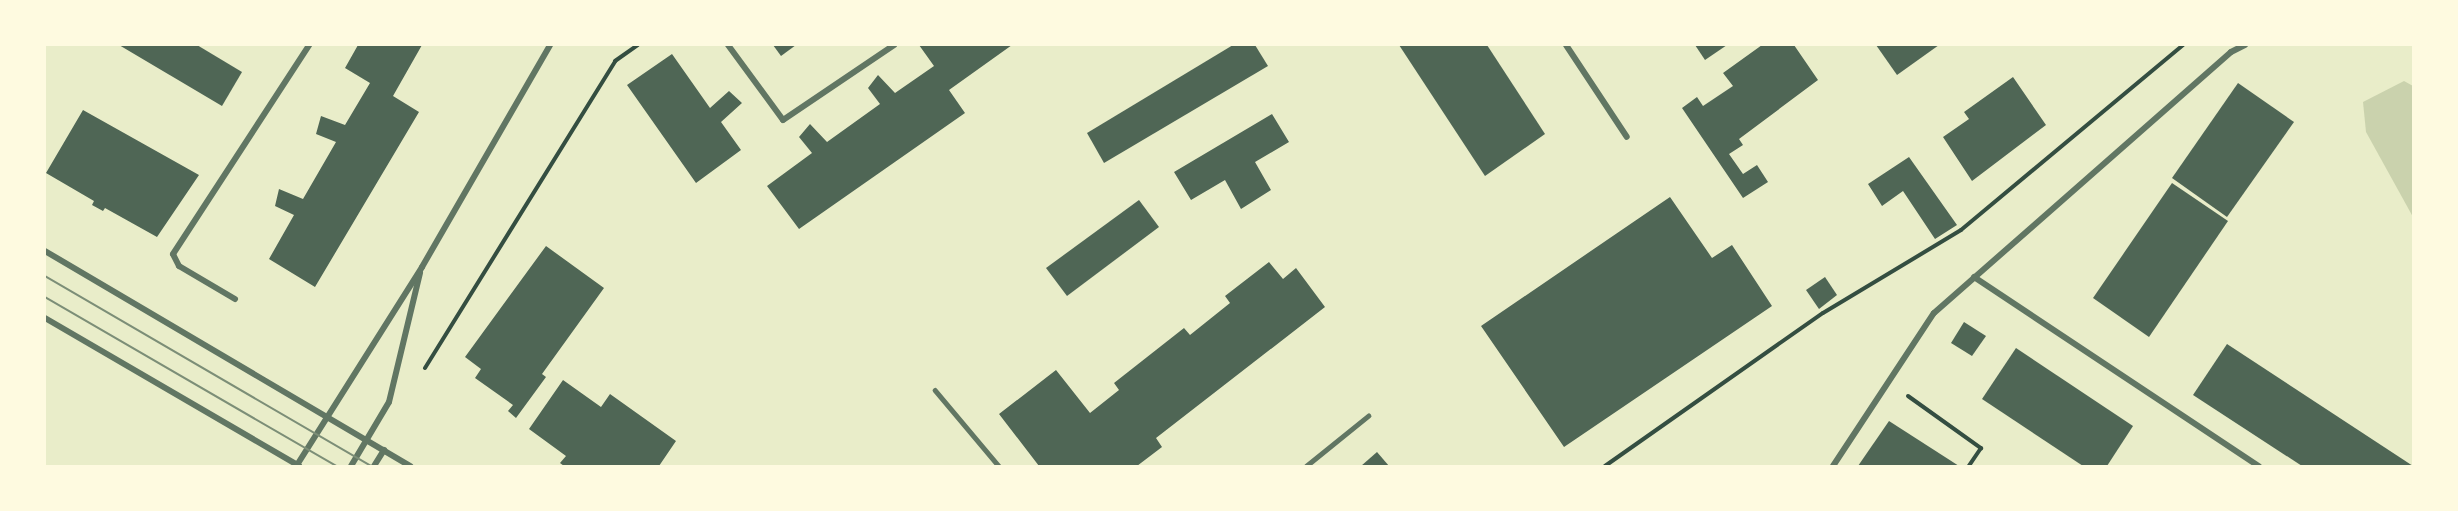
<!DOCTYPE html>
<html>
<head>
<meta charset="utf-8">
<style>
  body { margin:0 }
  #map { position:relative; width:2458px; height:511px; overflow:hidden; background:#e9edc9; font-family:"IBM Plex Sans",sans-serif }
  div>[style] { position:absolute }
  .green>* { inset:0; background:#cad2ad }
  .building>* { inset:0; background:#4f6655 }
  .path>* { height:4px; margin:-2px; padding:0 2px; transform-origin:2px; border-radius:2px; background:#344e41 }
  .service>* { height:4.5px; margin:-2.25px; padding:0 2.25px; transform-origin:2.25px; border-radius:2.25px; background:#617663 }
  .minor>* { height:6px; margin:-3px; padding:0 3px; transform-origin:3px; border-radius:3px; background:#617663 }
  .tram>* { height:1.5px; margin:-0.75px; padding:0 0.75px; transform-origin:0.75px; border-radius:0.75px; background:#7c8e77 }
  span { translate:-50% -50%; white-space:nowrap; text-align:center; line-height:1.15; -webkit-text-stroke:4.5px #fefae0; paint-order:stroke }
  .frame { position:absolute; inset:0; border:46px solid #fefae0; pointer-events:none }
</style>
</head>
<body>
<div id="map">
  <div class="green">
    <i style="clip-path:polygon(2404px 81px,2413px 86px,2413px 217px,2366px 132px,2363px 102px)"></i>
  </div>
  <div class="building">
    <i style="clip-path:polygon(119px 45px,197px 45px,242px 72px,222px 106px)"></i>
    <i style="clip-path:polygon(358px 45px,422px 45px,393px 96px,419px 112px,315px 287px,269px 259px,294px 215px,275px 206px,279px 189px,303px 199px,336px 142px,316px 134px,321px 116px,345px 125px,370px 83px,345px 68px)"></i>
    <i style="clip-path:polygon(773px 45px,796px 45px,781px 56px)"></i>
    <i style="clip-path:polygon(919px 45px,1012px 45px,949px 90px,965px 113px,799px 229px,767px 186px,812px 153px,799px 137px,810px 124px,827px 142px,880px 104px,868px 88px,878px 75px,895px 93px,934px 66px)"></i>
    <i style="clip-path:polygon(1233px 45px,1255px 45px,1268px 66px,1104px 163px,1087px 133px)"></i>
    <i style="clip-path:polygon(1399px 45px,1487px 45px,1545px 134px,1485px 176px)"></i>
    <i style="clip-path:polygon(1695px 45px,1727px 45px,1705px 60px)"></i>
    <i style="clip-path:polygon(1762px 45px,1794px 45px,1818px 80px,1739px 139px,1743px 145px,1729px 154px,1743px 174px,1757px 165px,1768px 182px,1743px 198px,1682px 108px,1697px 97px,1703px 106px,1733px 86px,1723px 73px)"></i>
    <i style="clip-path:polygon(1876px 45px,1939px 45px,1897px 75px)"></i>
    <i style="clip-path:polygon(672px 54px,710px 108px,729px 91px,742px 103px,721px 122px,741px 150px,696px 183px,627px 85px)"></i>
    <i style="clip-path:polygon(2013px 77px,2046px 125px,1972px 181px,1943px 137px,1969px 119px,1964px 112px)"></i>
    <i style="clip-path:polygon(2238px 83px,2294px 122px,2227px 217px,2172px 178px)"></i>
    <i style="clip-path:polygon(83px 110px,199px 175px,157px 237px,105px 208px,103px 211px,92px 205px,94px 201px,46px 173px)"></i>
    <i style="clip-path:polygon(1272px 114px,1289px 142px,1255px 162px,1271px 190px,1241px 209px,1225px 180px,1191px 200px,1174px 172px)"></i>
    <i style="clip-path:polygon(1909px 157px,1957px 225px,1935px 239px,1903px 191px,1882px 206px,1868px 184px)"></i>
    <i style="clip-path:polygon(2172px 183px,2228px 221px,2149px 337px,2093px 298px)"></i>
    <i style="clip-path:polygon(1670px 197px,1712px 258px,1732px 245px,1772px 306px,1564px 447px,1481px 326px)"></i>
    <i style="clip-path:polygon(1139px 200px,1159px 227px,1067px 296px,1046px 268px)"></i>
    <i style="clip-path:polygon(546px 246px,604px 288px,542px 374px,546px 377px,516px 418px,508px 411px,513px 405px,475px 378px,481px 369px,465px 357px)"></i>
    <i style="clip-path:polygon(1269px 262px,1283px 279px,1296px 268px,1325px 307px,1156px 438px,1162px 447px,1137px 466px,1039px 466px,999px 414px,1056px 370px,1090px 413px,1119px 390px,1114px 383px,1184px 328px,1190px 335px,1230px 303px,1225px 296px)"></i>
    <i style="clip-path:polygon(1825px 277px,1837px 295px,1819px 309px,1806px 290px)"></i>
    <i style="clip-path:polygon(1964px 322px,1986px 336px,1972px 356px,1951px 343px)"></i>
    <i style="clip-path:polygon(2227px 344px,2413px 466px,2302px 466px,2193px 395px)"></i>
    <i style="clip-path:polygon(2016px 348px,2133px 426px,2107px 466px,2083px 466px,1982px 399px)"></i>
    <i style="clip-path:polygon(563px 380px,601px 407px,610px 394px,676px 441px,659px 466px,564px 466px,560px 463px,566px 456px,529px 429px)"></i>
    <i style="clip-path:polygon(1889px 421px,1959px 466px,1858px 466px)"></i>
    <i style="clip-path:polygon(1377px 452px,1389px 466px,1361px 466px)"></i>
  </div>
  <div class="path">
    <i style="left:425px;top:368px;width:361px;rotate:-58.2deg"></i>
    <i style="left:615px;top:61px;width:28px;rotate:-35deg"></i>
    <i style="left:1908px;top:396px;width:90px;rotate:35.5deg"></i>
    <i style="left:1981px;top:448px;width:22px;rotate:124deg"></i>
    <i style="left:1605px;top:466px;width:266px;rotate:-35.1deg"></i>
    <i style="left:1823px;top:313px;width:161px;rotate:-31deg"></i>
    <i style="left:1961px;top:230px;width:289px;rotate:-39.8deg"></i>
  </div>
  <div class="service">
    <i style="left:935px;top:390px;width:99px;rotate:49.9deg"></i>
    <i style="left:1306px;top:466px;width:80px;rotate:-38.9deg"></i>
  </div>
  <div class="minor">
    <i style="left:728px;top:45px;width:93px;rotate:53.7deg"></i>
    <i style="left:783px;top:120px;width:134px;rotate:-34deg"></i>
    <i style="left:1566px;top:45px;width:110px;rotate:56.5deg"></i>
    <i style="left:45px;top:251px;width:424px;rotate:30.5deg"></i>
    <i style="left:1974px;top:277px;width:342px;rotate:33.6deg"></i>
    <i style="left:235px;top:299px;width:65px;rotate:-149.5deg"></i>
    <i style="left:179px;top:266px;width:13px;rotate:-117deg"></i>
    <i style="left:173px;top:254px;width:249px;rotate:-56.9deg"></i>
    <i style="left:45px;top:318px;width:294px;rotate:30.2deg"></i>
    <i style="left:297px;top:465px;width:234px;rotate:-57.7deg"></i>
    <i style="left:422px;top:267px;width:256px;rotate:-60deg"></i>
    <i style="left:351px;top:466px;width:74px;rotate:-59.3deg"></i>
    <i style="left:389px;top:402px;width:133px;rotate:-76.5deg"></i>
    <i style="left:374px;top:466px;width:19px;rotate:-58deg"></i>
    <i style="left:1833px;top:466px;width:183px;rotate:-56.6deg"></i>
    <i style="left:1934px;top:313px;width:395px;rotate:-41.3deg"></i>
    <i style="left:2231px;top:52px;width:16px;rotate:-27deg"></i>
  </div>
  <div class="tram">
    <i style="left:45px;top:276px;width:378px;rotate:30.2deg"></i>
    <i style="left:45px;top:297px;width:337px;rotate:30.1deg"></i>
  </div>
  <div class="frame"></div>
</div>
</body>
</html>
